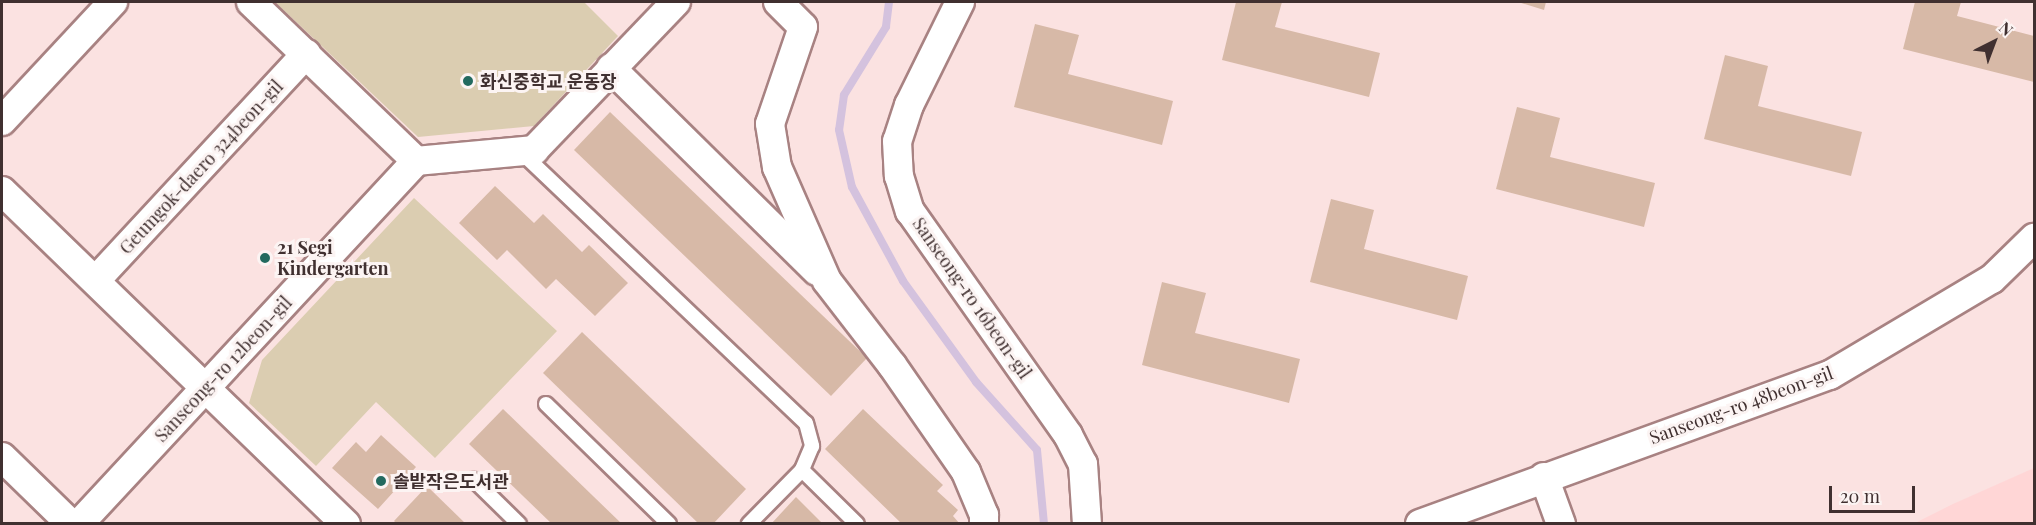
<!DOCTYPE html>
<html>
<head>
<meta charset="utf-8">
<style>
  body { margin:0 }
  #map { position:relative; width:2036px; height:525px; overflow:hidden; background:#fbe2e1; font-family:"Playfair Display","Noto Sans KR",serif }
  div>[style] { position:absolute }
  .built>* { inset:0; background:#ffd6d6 }
  .green>* { inset:0; background:#dbcdb1 }
  .stream>* { height:8px; margin:-4px; padding:0 4px; transform-origin:4px; border-radius:4px; background:#d4c2de }
  .building>* { inset:0; background:#d7b9a7 }
  .roads { filter:drop-shadow(2px 0 #a88282) drop-shadow(-2px 0 #a88282) drop-shadow(0 2px #a88282) drop-shadow(0 -2px #a88282) }
  .lane>* { height:14px; margin:-7px; padding:0 7px; transform-origin:7px; border-radius:7px; background:#fff }
  .street>* { height:28px; margin:-14px; padding:0 14px; transform-origin:14px; border-radius:14px; background:#fff }
  .dots>* { width:16px; height:16px; translate:-50% -50%; box-sizing:border-box; border:3px solid #fcf4f3; border-radius:50% }
  span { translate:-50% -50%; white-space:nowrap; text-align:center; line-height:1.15; -webkit-text-stroke:6px #fcf4f3; paint-order:stroke }
  .poi-label { font-size:18px; color:#403030; font-weight:700 }
  .left { translate:0 -50%; text-align:left }
  .street-label { font-size:18px; color:#403030 }
  .frame { position:absolute; inset:0; border:3px solid #403030; pointer-events:none }
  .north { position:absolute; left:1964px; top:12px; width:60px; height:60px; -webkit-text-stroke:4px #fcf4f3; paint-order:stroke; rotate:42deg; font-size:16px; font-weight:700; line-height:24px; text-align:center; color:#403030 }
  .north::after { content:''; display:block; margin:auto; width:21px; height:27px; background:#403030; clip-path:polygon(50% 0,100% 100%,50% 72%,0 100%) }
  .scale { position:absolute; left:1829px; top:486px; width:86px; height:27px; box-sizing:border-box; border:3px solid #403030; border-top:0; padding-left:8px; font-size:18px; line-height:21px; white-space:nowrap; color:#403030; -webkit-text-stroke:4px #fcf4f3; paint-order:stroke }
</style>
</head>
<body>
<div id="map">
  <div class="built">
    <i style="clip-path:polygon(2034px 468px,2034px 523px,1915px 523px,1953px 504px)"></i>
  </div>
  <div class="green">
    <i style="clip-path:polygon(275px 2px,584px 2px,618px 36px,534px 126px,418px 137px)"></i>
    <i style="clip-path:polygon(414px 198px,557px 331px,435px 458px,376px 402px,316px 466px,249px 403px,262px 360px)"></i>
  </div>
  <div class="stream">
    <i style="left:889px;top:2px;width:25px;rotate:97deg"></i>
    <i style="left:886px;top:27px;width:80px;rotate:121.7deg"></i>
    <i style="left:844px;top:95px;width:35px;rotate:98deg"></i>
    <i style="left:839px;top:130px;width:58px;rotate:77.2deg"></i>
    <i style="left:852px;top:187px;width:107px;rotate:61.5deg"></i>
    <i style="left:903px;top:281px;width:125px;rotate:54.1deg"></i>
    <i style="left:976px;top:382px;width:91px;rotate:48.1deg"></i>
    <i style="left:1037px;top:450px;width:74px;rotate:84.6deg"></i>
  </div>
  <div class="building">
    <i style="clip-path:polygon(1236px 2px,1282px 2px,1275px 27px,1380px 53px,1369px 97px,1222px 60px)"></i>
    <i style="clip-path:polygon(1518px 2px,1546px 2px,1544px 10px)"></i>
    <i style="clip-path:polygon(1915px 2px,1961px 2px,1957px 16px,2034px 36px,2034px 82px,1903px 49px)"></i>
    <i style="clip-path:polygon(1035px 24px,1079px 35px,1068px 74px,1173px 101px,1162px 145px,1014px 107px)"></i>
    <i style="clip-path:polygon(1725px 55px,1768px 66px,1758px 106px,1862px 132px,1851px 176px,1704px 139px)"></i>
    <i style="clip-path:polygon(1517px 107px,1560px 118px,1550px 157px,1655px 183px,1644px 227px,1496px 189px)"></i>
    <i style="clip-path:polygon(610px 112px,867px 358px,831px 396px,574px 150px)"></i>
    <i style="clip-path:polygon(495px 186px,534px 223px,543px 214px,582px 252px,589px 245px,628px 283px,595px 316px,556px 279px,546px 289px,507px 250px,497px 260px,459px 223px)"></i>
    <i style="clip-path:polygon(1331px 199px,1374px 210px,1364px 249px,1468px 276px,1457px 320px,1310px 282px)"></i>
    <i style="clip-path:polygon(1162px 282px,1206px 293px,1195px 333px,1300px 359px,1289px 403px,1142px 365px)"></i>
    <i style="clip-path:polygon(582px 332px,746px 489px,713px 524px,699px 524px,543px 373px)"></i>
    <i style="clip-path:polygon(503px 409px,622px 524px,552px 524px,469px 444px)"></i>
    <i style="clip-path:polygon(863px 409px,943px 485px,937px 491px,958px 510px,953px 516px,960px 524px,902px 524px,825px 449px)"></i>
    <i style="clip-path:polygon(381px 435px,416px 467px,378px 509px,332px 468px,356px 442px,366px 452px)"></i>
    <i style="clip-path:polygon(427px 486px,466px 524px,397px 524px,394px 521px)"></i>
    <i style="clip-path:polygon(796px 497px,823px 524px,771px 524px)"></i>
  </div>
  <div class="roads">
    <div class="lane">
      <i style="left:521px;top:152px;width:393px;rotate:43.6deg"></i>
      <i style="left:806px;top:423px;width:24px;rotate:75deg"></i>
      <i style="left:812px;top:446px;width:26px;rotate:113deg"></i>
      <i style="left:802px;top:470px;width:76px;rotate:134.5deg"></i>
      <i style="left:546px;top:404px;width:172px;rotate:44.3deg"></i>
      <i style="left:802px;top:470px;width:77px;rotate:44.5deg"></i>
      <i style="left:474px;top:480px;width:63px;rotate:44.4deg"></i>
    </div>
    <div class="street">
      <i style="left:251px;top:2px;width:229px;rotate:43.9deg"></i>
      <i style="left:778px;top:2px;width:35px;rotate:45deg"></i>
      <i style="left:803px;top:27px;width:102px;rotate:108.8deg"></i>
      <i style="left:770px;top:124px;width:44px;rotate:80.8deg"></i>
      <i style="left:777px;top:167px;width:124px;rotate:66.3deg"></i>
      <i style="left:827px;top:281px;width:106px;rotate:52.3deg"></i>
      <i style="left:892px;top:365px;width:130px;rotate:55.3deg"></i>
      <i style="left:966px;top:472px;width:47px;rotate:67.3deg"></i>
      <i style="left:984px;top:515px;width:9px;rotate:90deg"></i>
      <i style="left:960px;top:2px;width:115px;rotate:116.3deg"></i>
      <i style="left:909px;top:105px;width:38px;rotate:108deg"></i>
      <i style="left:897px;top:141px;width:35px;rotate:87deg"></i>
      <i style="left:899px;top:176px;width:37px;rotate:73deg"></i>
      <i style="left:910px;top:211px;width:274px;rotate:54.8deg"></i>
      <i style="left:1068px;top:435px;width:33px;rotate:63deg"></i>
      <i style="left:1083px;top:464px;width:60px;rotate:86.2deg"></i>
      <i style="left:611px;top:68px;width:289px;rotate:44.6deg"></i>
      <i style="left:2px;top:121px;width:163px;rotate:-47deg"></i>
      <i style="left:2px;top:191px;width:479px;rotate:44.1deg"></i>
      <i style="left:96px;top:280px;width:309px;rotate:-47.1deg"></i>
      <i style="left:2px;top:457px;width:96px;rotate:44.2deg"></i>
      <i style="left:1544px;top:477px;width:50px;rotate:70.1deg"></i>
      <i style="left:79px;top:524px;width:495px;rotate:-47.1deg"></i>
      <i style="left:416px;top:161px;width:119px;rotate:-5.3deg"></i>
      <i style="left:534px;top:150px;width:205px;rotate:-46.2deg"></i>
      <i style="left:1420px;top:524px;width:436px;rotate:-20deg"></i>
      <i style="left:1830px;top:375px;width:188px;rotate:-30.7deg"></i>
      <i style="left:1992px;top:279px;width:59px;rotate:-44.3deg"></i>
    </div>
  </div>
  <div class="dots">
    <i style="left:468px;top:81px;background:#236a5f"></i>
    <i style="left:265px;top:258px;background:#236a5f"></i>
    <i style="left:381px;top:481px;background:#236a5f"></i>
  </div>
  <div class="poi-label">
    <span class="left" style="left:480px;top:81px">화신중학교 운동장</span>
    <span class="left" style="left:277px;top:258px">21 Segi<br>Kindergarten</span>
    <span class="left" style="left:393px;top:481px">솔밭작은도서관</span>
  </div>
  <div class="street-label">
    <span style="left:201px;top:167px;rotate:-47deg">Geumgok-daero 324beon-gil</span>
    <span style="left:972px;top:298px;rotate:55deg">Sanseong-ro 16beon-gil</span>
    <span style="left:223px;top:369px;rotate:-47deg">Sanseong-ro 12beon-gil</span>
    <span style="left:1741px;top:405px;rotate:-20deg">Sanseong-ro 48beon-gil</span>
  </div>
  <div class="frame"></div>
  <div class="north">N</div>
  <div class="scale">20 m</div>
</div>
</body>
</html>
